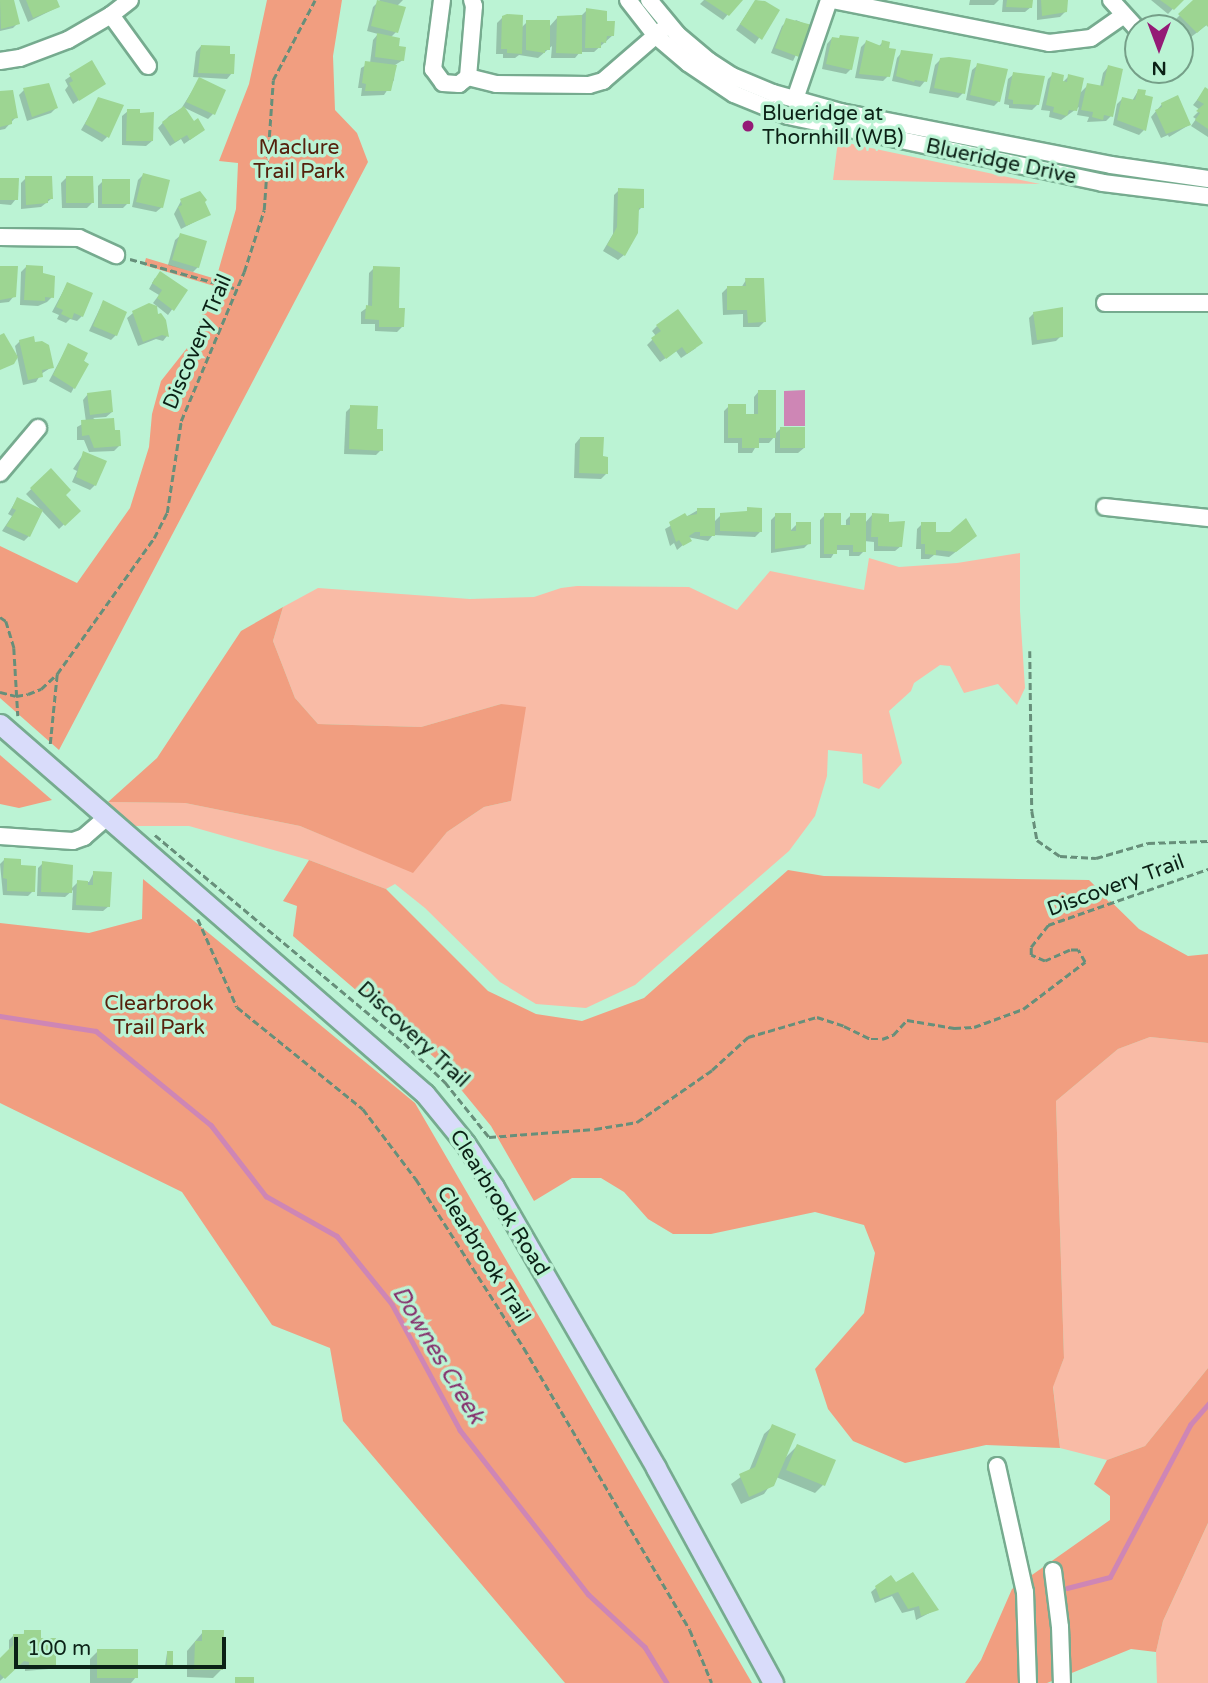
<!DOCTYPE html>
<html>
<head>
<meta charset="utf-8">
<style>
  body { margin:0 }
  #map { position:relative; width:1208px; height:1683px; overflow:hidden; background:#bbf3d4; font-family:"Varela Round",sans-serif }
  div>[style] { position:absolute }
  .green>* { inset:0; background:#f9bba6 }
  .forest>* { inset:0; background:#f19e80 }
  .water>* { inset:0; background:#ce86b5 }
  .shadow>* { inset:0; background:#0003 }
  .stream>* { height:4.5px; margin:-2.25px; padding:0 2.25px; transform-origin:2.25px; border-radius:2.25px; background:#ce86b5 }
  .building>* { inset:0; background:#9dd592 }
  .path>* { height:2.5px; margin-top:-1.25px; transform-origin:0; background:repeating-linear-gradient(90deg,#678f7a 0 7px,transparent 0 10.5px) }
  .roads { filter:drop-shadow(2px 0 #76ab8f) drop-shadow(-2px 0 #76ab8f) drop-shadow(0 2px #76ab8f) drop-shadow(0 -2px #76ab8f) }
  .minor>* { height:16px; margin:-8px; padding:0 8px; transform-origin:8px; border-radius:8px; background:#fff }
  .major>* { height:19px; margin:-9.5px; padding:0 9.5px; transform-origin:9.5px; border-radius:9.5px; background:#d9dcfa }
  .dots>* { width:19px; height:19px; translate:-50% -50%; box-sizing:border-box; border:4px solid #bbf3d4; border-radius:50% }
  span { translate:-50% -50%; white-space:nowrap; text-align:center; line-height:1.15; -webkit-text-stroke:7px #bbf3d4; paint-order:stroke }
  .poi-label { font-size:21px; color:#0b2116 }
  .left { translate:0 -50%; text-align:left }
  .park-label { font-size:21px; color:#55210d }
  .street-label { font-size:21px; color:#0b2116 }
  .water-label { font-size:23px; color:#85306d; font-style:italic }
  .north { position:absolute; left:1124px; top:14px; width:70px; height:70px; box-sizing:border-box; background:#bbf3d4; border:2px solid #759f88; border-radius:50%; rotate:180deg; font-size:19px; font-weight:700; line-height:28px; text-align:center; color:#0b2116 }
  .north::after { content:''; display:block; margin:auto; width:24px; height:32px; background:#941a76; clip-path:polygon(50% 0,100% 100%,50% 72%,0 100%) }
  .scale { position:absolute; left:14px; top:1637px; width:212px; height:32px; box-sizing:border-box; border:4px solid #0b2116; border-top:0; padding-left:9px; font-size:21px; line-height:24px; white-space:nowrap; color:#0b2116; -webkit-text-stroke:5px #bbf3d4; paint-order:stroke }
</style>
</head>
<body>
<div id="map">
  <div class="green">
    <i style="clip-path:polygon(838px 141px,1040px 184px,833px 180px)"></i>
    <i style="clip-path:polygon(1020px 553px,1020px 611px,1025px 688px,1017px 705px,998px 684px,964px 693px,950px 666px,940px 665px,914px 683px,911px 691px,889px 711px,902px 763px,879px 789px,863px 783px,862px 754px,828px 750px,827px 776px,815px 816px,789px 851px,635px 985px,586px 1008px,536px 1004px,500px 982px,425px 908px,395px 884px,386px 889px,309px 860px,189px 826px,134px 826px,108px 802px,185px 803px,300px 826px,413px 872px,447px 832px,484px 807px,511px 801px,501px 704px,421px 727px,318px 724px,295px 698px,273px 641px,283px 607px,318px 588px,470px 599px,534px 597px,561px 588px,577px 586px,689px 587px,737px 610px,770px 571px,864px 590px,869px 558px,899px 567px,957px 563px)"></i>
    <i style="clip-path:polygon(1150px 1037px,1208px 1043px,1208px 1368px,1145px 1446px,1107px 1460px,1060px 1448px,1053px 1386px,1064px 1358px,1056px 1101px,1118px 1049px)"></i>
    <i style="clip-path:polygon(1208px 1523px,1208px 1683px,1157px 1683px,1156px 1652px,1163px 1621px)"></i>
  </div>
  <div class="forest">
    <i style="clip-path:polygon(267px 0,342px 0,333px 56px,335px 110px,357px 133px,368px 162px,59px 750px,0 698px,0 546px,77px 583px,130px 508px,149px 447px,152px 414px,161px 381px,191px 343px,214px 286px,144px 265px,146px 258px,216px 279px,236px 209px,238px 163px,219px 161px,249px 84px)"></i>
    <i style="clip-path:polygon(283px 607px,273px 641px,295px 698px,318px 724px,421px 727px,501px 704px,526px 707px,511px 801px,484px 807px,447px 832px,413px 873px,300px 826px,185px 803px,108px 802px,157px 758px,241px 631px)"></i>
    <i style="clip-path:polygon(0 755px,52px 800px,19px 808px,0 804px)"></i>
    <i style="clip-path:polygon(309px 860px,386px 889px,488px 991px,536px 1014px,582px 1021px,644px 998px,788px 870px,824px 876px,1089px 880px,1139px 929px,1188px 956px,1208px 954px,1208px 1043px,1150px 1037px,1118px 1049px,1056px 1101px,1064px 1358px,1053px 1387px,1060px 1448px,986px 1445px,905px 1463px,853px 1441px,828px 1409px,815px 1369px,864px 1313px,875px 1253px,864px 1225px,815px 1212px,711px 1234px,673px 1234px,648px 1219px,624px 1192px,601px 1178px,572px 1178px,534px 1201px,491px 1126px,435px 1058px,293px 936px,297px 906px,283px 901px)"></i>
    <i style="clip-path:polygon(143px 879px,415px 1103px,752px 1683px,565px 1683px,343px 1421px,330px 1348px,272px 1325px,182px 1192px,0 1103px,0 923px,89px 933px,142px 919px)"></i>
    <i style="clip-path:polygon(1208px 1368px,1208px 1523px,1163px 1621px,1156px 1652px,1131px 1649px,1047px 1683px,965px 1683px,981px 1660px,1012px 1589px,1110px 1520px,1110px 1496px,1094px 1484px,1107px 1460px,1145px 1446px)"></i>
  </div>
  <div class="water">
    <i style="clip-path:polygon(805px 390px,805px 426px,784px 426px,784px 391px)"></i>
  </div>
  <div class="shadow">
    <i style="clip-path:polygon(0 0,12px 0,18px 23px,13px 28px,0 31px)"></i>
    <i style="clip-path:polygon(19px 0,55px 0,58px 7px,28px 22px)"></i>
    <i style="clip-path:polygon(380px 0,403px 0,396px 7px,396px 32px,390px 38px,403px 60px,395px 65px,394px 80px,384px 95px,361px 96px,362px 88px,358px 88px,361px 68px,370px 63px,373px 40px,378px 34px,367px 31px,373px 7px)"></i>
    <i style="clip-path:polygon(704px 0,740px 0,723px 20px,700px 4px)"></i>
    <i style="clip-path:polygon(756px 0,777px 11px,755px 44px,736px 30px)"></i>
    <i style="clip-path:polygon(970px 0,999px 0,994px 5px,969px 5px)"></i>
    <i style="clip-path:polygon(1003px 0,1031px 0,1031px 7px,1025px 12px,1002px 12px)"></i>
    <i style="clip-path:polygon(1037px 0,1066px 0,1065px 12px,1060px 17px,1037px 20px)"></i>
    <i style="clip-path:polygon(1151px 0,1181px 0,1168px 14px)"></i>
    <i style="clip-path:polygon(1195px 0,1208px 0,1208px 24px,1191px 37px,1175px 20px)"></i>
    <i style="clip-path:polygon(587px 10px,605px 23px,613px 35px,594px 52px,580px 52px,575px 58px,551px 58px,552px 46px,538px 58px,519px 55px,515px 58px,503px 58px,503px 54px,496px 54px,497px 23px,502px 18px,521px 28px,527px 22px,549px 27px,557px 18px,582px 15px)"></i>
    <i style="clip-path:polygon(796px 20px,810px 26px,793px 61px,771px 53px,782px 26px,787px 21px,793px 23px)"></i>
    <i style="clip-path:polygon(832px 38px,851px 69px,846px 74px,822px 69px,827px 44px)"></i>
    <i style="clip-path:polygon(866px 42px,878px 47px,883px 42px,888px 76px,883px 81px,855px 78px,861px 47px)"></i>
    <i style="clip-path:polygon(201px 46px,228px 55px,232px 73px,227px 79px,193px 77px,196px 52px)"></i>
    <i style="clip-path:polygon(902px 52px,925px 81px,920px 87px,892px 81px,897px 58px)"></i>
    <i style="clip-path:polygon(940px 60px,963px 93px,958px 98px,929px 93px,935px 65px)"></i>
    <i style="clip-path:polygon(91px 62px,104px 83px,73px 104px,65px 90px,68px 86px,65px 80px)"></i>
    <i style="clip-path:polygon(978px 65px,999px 101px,994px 106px,966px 100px,972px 70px)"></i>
    <i style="clip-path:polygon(1108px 67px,1111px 116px,1106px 121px,1087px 122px,1089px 117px,1077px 115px,1079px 107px,1061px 120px,1049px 117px,1050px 111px,1041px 110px,1048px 79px,1053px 74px,1060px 85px,1069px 76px,1079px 94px,1088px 85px,1100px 87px,1103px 73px)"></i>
    <i style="clip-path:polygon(1014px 74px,1038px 104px,1032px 110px,1009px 108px,1009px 105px,1004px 104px,1008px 79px)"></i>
    <i style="clip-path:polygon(199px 80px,213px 114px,208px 119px,183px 107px,198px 134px,184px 144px,181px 139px,170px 146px,158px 128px,169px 116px,181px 109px)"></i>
    <i style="clip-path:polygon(24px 90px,56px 108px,51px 113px,27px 121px,19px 95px)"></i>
    <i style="clip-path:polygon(1205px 90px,1208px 92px,1208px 137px,1191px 126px,1196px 119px,1193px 117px,1200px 110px,1193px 105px)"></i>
    <i style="clip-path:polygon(1138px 91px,1144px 130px,1139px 135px,1113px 125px,1117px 104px,1122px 99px,1132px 101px)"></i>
    <i style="clip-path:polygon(0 94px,16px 117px,5px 129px,0 130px)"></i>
    <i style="clip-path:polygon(99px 99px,107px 137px,102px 142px,81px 130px)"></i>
    <i style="clip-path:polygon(1162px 104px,1189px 125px,1169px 137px,1168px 135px,1161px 138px,1151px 117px)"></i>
    <i style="clip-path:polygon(128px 111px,152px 141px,146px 146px,122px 145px,122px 116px)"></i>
    <i style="clip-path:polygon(143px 175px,162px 207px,156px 212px,132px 207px,138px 180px)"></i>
    <i style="clip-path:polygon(26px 178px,51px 199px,41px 207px,21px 209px,21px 183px)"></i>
    <i style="clip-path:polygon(66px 178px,92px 203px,87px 208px,62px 208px,61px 183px)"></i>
    <i style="clip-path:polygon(0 179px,16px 199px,11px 205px,0 204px)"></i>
    <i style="clip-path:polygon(103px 181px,128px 203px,123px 208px,98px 208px,98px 186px)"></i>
    <i style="clip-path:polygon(619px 190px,642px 207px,637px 212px,624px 255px,618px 260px,603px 251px,613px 234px,614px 195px)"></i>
    <i style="clip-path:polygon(181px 201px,208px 215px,181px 229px,174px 214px)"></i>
    <i style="clip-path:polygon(181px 235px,198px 267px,193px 272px,168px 265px,175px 240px)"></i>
    <i style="clip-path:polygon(26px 267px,41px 274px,52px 297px,47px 302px,38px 306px,20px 305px,21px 272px)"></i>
    <i style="clip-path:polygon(0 268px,14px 296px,9px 302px,0 303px)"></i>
    <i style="clip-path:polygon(374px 268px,397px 310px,402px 327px,397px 332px,375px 331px,375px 324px,361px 324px,361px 312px,368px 307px,369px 273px)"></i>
    <i style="clip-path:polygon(155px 278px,186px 290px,168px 315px,153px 303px,159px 295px,149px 289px)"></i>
    <i style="clip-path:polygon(746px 280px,764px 322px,759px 327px,743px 327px,743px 314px,723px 315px,722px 293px,727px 288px,741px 288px)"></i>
    <i style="clip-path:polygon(67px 284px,82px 316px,77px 321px,70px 319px,66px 323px,57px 319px,59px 315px,52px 312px)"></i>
    <i style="clip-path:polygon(103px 302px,116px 335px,111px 340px,89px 331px)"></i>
    <i style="clip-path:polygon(1062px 309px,1061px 336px,1056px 341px,1032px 345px,1029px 318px,1034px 313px)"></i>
    <i style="clip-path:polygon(133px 313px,167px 336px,163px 341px,156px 339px,138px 346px,127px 318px)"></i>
    <i style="clip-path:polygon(657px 326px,696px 348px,681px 358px,676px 351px,660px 362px,647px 345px,656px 336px,652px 331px)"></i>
    <i style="clip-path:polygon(20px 341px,34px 344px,52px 367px,41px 374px,36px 382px,23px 385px,15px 346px)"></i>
    <i style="clip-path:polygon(68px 345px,87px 364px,71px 393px,49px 381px)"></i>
    <i style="clip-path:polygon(759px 391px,774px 435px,781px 428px,804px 448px,798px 453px,775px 453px,775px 436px,769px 443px,758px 443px,752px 453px,738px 453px,738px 443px,724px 443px,724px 411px,729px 406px,745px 415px,754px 415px,754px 397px)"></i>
    <i style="clip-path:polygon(88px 394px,112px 412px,106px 417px,93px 418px,113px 432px,119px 446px,114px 451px,89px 452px,84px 440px,77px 440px,77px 427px,86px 422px,83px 400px)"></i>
    <i style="clip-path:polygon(351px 407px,375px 431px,381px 450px,376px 455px,344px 454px,346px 412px)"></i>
    <i style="clip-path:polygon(580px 438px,601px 458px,606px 474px,601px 479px,574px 478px,575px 444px)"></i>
    <i style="clip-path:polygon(84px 453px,95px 485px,90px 490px,72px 482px,77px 471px,73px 469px)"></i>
    <i style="clip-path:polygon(51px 470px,64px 495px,78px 511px,59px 529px,26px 494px)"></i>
    <i style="clip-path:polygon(17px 499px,29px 536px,24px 541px,2px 531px,12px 516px,8px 514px)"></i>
    <i style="clip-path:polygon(698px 510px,713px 523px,721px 515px,760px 532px,755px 537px,713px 535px,708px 541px,687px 537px,689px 540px,677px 550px,674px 543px,670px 546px,665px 529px)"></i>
    <i style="clip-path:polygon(776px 515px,789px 532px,797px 524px,809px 543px,804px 548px,771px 553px,771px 520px)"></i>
    <i style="clip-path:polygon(825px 515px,839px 527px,846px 527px,846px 520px,851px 515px,864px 524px,872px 515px,887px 524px,901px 546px,895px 551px,874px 551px,874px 542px,864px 541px,864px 551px,859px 556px,849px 556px,849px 550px,836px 550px,831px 558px,820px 558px,820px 520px)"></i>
    <i style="clip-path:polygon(922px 524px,934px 534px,970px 541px,949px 557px,934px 555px,929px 559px,921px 559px,921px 549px,916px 549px,917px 529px)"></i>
    <i style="clip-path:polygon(4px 860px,19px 867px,33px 891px,28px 896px,3px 895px,0 864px)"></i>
    <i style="clip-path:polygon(43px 863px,70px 890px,78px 882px,89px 882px,94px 872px,109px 906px,103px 911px,72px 910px,73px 890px,65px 897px,37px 896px,38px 868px)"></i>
    <i style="clip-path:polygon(773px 1426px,783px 1460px,797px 1446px,823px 1485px,815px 1493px,776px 1477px,764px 1494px,741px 1504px,731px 1484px,749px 1471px,764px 1434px)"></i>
    <i style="clip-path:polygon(896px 1584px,937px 1609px,916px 1620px,914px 1610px,902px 1613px,892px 1596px,875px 1603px,871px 1592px,877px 1587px)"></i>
    <i style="clip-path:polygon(39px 1632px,39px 1640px,54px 1664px,49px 1669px,25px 1671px,25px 1667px,17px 1665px,0 1681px,0 1660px,9px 1652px,9px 1640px,14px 1635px)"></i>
    <i style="clip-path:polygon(203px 1632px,222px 1669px,213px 1678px,187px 1677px,187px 1651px)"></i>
    <i style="clip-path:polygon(98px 1651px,136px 1677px,131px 1683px,90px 1683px,90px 1659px)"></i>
    <i style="clip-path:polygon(167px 1653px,172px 1664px,170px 1666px,165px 1666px)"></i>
  </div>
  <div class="stream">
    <i style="left:0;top:1016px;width:97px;rotate:8.9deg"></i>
    <i style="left:96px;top:1031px;width:149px;rotate:39.3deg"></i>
    <i style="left:211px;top:1125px;width:90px;rotate:52.2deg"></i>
    <i style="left:266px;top:1196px;width:81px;rotate:29.4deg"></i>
    <i style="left:337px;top:1236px;width:87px;rotate:51deg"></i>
    <i style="left:392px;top:1304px;width:143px;rotate:61.6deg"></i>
    <i style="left:460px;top:1430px;width:208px;rotate:52deg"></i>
    <i style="left:588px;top:1594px;width:78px;rotate:42.9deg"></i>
    <i style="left:645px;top:1647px;width:42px;rotate:58.6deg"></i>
    <i style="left:1067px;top:1588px;width:44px;rotate:-14.3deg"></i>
    <i style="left:1110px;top:1577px;width:172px;rotate:-62.2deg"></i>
    <i style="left:1190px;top:1425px;width:28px;rotate:-49deg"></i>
  </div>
  <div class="building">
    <i style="clip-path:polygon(0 0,14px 0,20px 24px,1px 29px)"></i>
    <i style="clip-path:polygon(26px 0,57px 0,60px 7px,33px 18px)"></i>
    <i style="clip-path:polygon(377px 0,406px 7px,398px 33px,371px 26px)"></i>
    <i style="clip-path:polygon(705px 0,743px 0,729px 16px)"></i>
    <i style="clip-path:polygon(755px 0,765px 1px,780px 10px,762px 40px,740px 24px)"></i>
    <i style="clip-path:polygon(1007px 0,1033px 0,1032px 8px,1006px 7px)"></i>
    <i style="clip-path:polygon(1041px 0,1068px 0,1067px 12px,1042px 16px)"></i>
    <i style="clip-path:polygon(1160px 0,1184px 0,1174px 10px)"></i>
    <i style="clip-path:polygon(1193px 0,1208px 0,1208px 27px,1206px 25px,1197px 33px,1178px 14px)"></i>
    <i style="clip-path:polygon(586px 8px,607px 11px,607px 21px,615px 21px,614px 36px,607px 36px,606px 43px,601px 42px,601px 48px,585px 48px)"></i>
    <i style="clip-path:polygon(507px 14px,523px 15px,522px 54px,507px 53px,507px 49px,501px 49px,502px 16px)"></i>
    <i style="clip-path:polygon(582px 15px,582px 54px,556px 53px,557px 16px)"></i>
    <i style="clip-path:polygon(786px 18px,812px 25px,799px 57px,775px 48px)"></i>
    <i style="clip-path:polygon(526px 20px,550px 20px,550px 50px,545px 50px,545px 53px,526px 50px)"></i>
    <i style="clip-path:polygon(377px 33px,400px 38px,399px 46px,406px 47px,404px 61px,375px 57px)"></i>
    <i style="clip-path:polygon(840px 35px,859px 37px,852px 70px,826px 64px,832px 37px,839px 38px)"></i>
    <i style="clip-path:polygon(866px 40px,881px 46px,882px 40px,890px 42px,889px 48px,896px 49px,890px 77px,859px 74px)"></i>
    <i style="clip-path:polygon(201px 45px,230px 46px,230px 54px,235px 54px,234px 74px,198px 73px)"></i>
    <i style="clip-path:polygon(901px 50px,933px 54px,927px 82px,915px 80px,914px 82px,896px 76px)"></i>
    <i style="clip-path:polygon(949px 57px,971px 60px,965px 94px,934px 88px,940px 58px)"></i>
    <i style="clip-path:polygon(92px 60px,106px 84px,79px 101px,69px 83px,73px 81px,69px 74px)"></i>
    <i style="clip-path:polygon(365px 61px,397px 65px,391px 91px,365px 91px,366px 84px,362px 83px)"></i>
    <i style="clip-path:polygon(977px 63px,1008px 69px,1000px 102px,970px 95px)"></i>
    <i style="clip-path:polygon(1108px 65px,1123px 69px,1113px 117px,1104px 115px,1103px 120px,1092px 117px,1093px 112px,1081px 110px,1087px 83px,1103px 86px)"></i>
    <i style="clip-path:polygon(1013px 72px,1045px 76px,1039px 105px,1013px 104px,1013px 100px,1008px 99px)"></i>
    <i style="clip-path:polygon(1052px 72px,1064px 75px,1063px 81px,1067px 82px,1068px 74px,1084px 78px,1077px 111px,1069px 110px,1067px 116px,1053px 112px,1054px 107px,1046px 105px)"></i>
    <i style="clip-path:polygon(199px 77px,226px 90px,215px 115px,186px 102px)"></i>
    <i style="clip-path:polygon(49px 83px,58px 108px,32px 117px,23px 88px)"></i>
    <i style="clip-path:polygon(1205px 87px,1208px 89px,1208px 129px,1195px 120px,1200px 113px,1196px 111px,1204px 104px,1197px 100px)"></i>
    <i style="clip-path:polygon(1138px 89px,1146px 90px,1145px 95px,1153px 97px,1146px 131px,1117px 120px,1122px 97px,1135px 100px)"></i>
    <i style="clip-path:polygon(13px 90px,18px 118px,12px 119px,12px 124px,0 127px,0 91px)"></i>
    <i style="clip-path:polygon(1178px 95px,1191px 125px,1166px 134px,1155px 110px,1162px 107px,1161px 103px)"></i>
    <i style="clip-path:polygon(98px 97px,124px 105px,109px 138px,85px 124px)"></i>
    <i style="clip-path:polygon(184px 106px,194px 121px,198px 118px,205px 130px,190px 140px,187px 135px,175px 142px,162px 122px)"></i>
    <i style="clip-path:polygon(127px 109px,140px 109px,140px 113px,154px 112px,153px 141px,126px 141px)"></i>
    <i style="clip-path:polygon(143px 173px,170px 180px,163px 208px,136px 202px)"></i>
    <i style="clip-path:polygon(25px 176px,52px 176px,53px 199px,48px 199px,48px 203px,26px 205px)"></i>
    <i style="clip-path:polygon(66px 176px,93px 176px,94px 203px,66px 203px)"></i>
    <i style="clip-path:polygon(0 178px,19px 178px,18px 200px,0 200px)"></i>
    <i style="clip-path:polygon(102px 179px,130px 179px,130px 204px,102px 204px)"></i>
    <i style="clip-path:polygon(618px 188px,644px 189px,644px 208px,639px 208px,638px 233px,625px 256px,607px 245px,617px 227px)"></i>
    <i style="clip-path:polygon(200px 191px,207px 200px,205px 202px,211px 215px,186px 226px,178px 207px,182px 205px,180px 199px)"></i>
    <i style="clip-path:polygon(180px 233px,207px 241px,199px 268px,172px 260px)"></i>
    <i style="clip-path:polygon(26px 265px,43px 266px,43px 273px,55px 276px,54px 298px,45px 297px,45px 301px,24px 300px)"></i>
    <i style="clip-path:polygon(0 266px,18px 266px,16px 297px,0 300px)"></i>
    <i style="clip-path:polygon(373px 266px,400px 267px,399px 308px,405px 308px,404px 327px,379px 327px,379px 320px,365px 319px,366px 305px,372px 306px)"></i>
    <i style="clip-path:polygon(160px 271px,188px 290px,174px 311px,157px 298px,162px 290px,152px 283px)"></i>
    <i style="clip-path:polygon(745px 278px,764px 278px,766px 322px,748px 323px,747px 310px,727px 310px,727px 286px,746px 286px)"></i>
    <i style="clip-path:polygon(67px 282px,93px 293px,83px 317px,74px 313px,72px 319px,61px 314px,63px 310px,56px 307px)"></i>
    <i style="clip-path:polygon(103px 300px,127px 312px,117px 336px,93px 326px)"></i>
    <i style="clip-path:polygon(149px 303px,157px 306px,158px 314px,161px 313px,166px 320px,169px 337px,162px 335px,143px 342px,132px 311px)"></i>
    <i style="clip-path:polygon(1063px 307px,1063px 337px,1037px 340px,1033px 312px)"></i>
    <i style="clip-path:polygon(678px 309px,703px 343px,687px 354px,682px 347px,666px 359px,651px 338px,661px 331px,656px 325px)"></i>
    <i style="clip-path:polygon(4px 333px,18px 357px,14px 364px,0 370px,0 335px)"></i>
    <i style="clip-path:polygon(34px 336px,35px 342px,42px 341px,49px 345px,54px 368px,42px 370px,43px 377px,28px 380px,19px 340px)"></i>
    <i style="clip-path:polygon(68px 343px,88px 353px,84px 361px,89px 364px,75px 389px,53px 375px)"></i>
    <i style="clip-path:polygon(111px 390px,113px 412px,90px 415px,87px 393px)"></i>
    <i style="clip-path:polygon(758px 390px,776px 390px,776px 438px,759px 438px,759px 448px,742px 448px,742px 438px,728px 438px,728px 404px,746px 404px,746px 414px,758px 414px)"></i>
    <i style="clip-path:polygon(350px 405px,378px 406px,377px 429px,383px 429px,383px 451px,349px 449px)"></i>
    <i style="clip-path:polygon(114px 418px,115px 430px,120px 430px,121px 446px,94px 448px,89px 435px,82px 436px,81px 420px)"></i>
    <i style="clip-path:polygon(780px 427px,805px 427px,805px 448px,780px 448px)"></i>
    <i style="clip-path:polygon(580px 437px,604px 437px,603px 456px,608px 457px,608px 474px,579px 473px)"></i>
    <i style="clip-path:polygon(83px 451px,107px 461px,96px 486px,76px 477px)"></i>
    <i style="clip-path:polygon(51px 468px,71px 490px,66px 495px,81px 511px,65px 526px,30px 488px)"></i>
    <i style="clip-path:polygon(17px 497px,43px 510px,30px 537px,6px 526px,16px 510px,12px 508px)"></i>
    <i style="clip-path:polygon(747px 507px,762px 508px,762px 532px,720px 531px,720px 513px,747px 511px)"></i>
    <i style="clip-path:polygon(697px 508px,715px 508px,715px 536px,700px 536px,700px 532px,695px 532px,689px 536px,692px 541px,683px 546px,679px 540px,676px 542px,669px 522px,685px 513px,687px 516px,697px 514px)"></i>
    <i style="clip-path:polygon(775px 513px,791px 513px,791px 531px,796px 531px,796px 522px,811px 522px,811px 544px,775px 549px)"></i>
    <i style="clip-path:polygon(824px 513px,841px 513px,841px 525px,850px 525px,850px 513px,866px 513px,866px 552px,853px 552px,853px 545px,837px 545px,837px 554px,824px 554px)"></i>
    <i style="clip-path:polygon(872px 513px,889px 514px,889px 522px,905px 521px,902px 547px,878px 546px,878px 537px,871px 537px)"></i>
    <i style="clip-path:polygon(966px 518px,977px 536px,956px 552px,936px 550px,936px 555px,925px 554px,925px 544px,921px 544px,921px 522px,936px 522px,936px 532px,950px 532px)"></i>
    <i style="clip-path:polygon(4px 858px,21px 859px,21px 865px,36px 866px,35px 892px,7px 891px,7px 879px,3px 878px)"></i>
    <i style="clip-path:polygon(42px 861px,73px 865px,72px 893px,41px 892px)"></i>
    <i style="clip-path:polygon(93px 871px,112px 872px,110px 907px,76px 905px,77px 880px,88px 881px,88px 885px,93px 885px)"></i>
    <i style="clip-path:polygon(772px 1424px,796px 1434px,774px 1486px,749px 1497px,739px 1474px,755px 1467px)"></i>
    <i style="clip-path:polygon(797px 1444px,836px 1460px,825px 1486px,786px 1470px)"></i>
    <i style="clip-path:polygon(913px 1572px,939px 1610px,921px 1616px,919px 1606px,908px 1609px,898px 1592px,880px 1599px,875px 1586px,891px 1575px,896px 1582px)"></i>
    <i style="clip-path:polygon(24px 1630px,41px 1630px,41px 1638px,56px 1638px,56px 1665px,29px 1667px,29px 1662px,24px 1661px,5px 1679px,0 1674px,0 1658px,13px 1645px,13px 1634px,24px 1634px)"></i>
    <i style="clip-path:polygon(202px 1630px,224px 1630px,223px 1670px,194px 1670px,195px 1641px,202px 1641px)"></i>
    <i style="clip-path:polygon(97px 1649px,138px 1649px,138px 1678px,97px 1678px)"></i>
    <i style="clip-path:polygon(167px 1651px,173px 1651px,173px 1665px,167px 1665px)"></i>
    <i style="clip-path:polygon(235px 1677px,254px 1677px,254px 1683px,235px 1683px)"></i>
  </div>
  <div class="path">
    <i style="left:130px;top:259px;width:108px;rotate:15.6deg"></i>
    <i style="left:0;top:617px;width:7px;rotate:34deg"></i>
    <i style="left:6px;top:621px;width:28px;rotate:73deg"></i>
    <i style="left:14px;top:648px;width:68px;rotate:86.6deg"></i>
    <i style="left:1030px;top:651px;width:160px;rotate:89.3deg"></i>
    <i style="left:1032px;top:811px;width:29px;rotate:80deg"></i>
    <i style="left:1037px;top:840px;width:28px;rotate:35deg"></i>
    <i style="left:1060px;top:856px;width:36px;rotate:3deg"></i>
    <i style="left:1096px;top:858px;width:54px;rotate:-16.1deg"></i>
    <i style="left:1148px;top:843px;width:60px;rotate:-1.9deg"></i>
    <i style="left:0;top:692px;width:16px;rotate:14deg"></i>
    <i style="left:16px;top:696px;width:12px;rotate:-9deg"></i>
    <i style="left:28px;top:694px;width:14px;rotate:-21deg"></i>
    <i style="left:41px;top:689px;width:22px;rotate:-43deg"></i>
    <i style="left:57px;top:674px;width:167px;rotate:-54.5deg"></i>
    <i style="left:154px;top:538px;width:28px;rotate:-63deg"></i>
    <i style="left:167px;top:513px;width:93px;rotate:-81.3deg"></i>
    <i style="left:181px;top:421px;width:162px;rotate:-67.1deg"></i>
    <i style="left:244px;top:272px;width:65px;rotate:-72.1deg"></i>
    <i style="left:264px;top:210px;width:130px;rotate:-86deg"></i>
    <i style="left:273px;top:80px;width:90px;rotate:-62.3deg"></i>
    <i style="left:50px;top:744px;width:70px;rotate:-84.3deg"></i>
    <i style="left:155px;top:835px;width:324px;rotate:39.9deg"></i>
    <i style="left:404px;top:1043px;width:57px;rotate:43.6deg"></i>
    <i style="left:445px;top:1082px;width:70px;rotate:51.3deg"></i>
    <i style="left:489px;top:1137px;width:106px;rotate:-4.3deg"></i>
    <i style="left:595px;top:1129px;width:43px;rotate:-9.5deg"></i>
    <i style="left:637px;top:1122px;width:91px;rotate:-34.7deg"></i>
    <i style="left:712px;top:1070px;width:49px;rotate:-42.5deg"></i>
    <i style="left:748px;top:1037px;width:72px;rotate:-16.2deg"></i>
    <i style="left:817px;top:1017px;width:28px;rotate:18deg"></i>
    <i style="left:844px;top:1026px;width:30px;rotate:26deg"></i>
    <i style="left:871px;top:1039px;width:11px"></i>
    <i style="left:882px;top:1039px;width:12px;rotate:-20deg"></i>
    <i style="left:893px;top:1035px;width:21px;rotate:-47deg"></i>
    <i style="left:907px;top:1020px;width:48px;rotate:9.7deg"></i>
    <i style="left:954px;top:1028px;width:20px;rotate:-3deg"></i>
    <i style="left:974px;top:1027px;width:52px;rotate:-20.2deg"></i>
    <i style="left:1023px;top:1009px;width:78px;rotate:-37.2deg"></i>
    <i style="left:1085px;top:962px;width:14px;rotate:-120deg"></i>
    <i style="left:1078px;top:950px;width:8px;rotate:180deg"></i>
    <i style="left:1070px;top:950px;width:27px;rotate:156deg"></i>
    <i style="left:1045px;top:961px;width:15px;rotate:-157deg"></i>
    <i style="left:1031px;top:955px;width:8px;rotate:-90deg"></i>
    <i style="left:1031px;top:947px;width:28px;rotate:-52deg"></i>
    <i style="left:1048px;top:925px;width:170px;rotate:-19.3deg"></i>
    <i style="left:198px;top:919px;width:96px;rotate:66.1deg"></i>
    <i style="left:237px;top:1007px;width:162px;rotate:39deg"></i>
    <i style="left:363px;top:1109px;width:88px;rotate:52.9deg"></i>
    <i style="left:416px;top:1179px;width:201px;rotate:57.4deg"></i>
    <i style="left:524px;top:1348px;width:327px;rotate:59.5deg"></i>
    <i style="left:690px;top:1630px;width:57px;rotate:67.5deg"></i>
  </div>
  <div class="roads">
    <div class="minor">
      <i style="left:442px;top:0;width:70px;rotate:97.4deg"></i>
      <i style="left:433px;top:69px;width:17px;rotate:54deg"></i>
      <i style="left:443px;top:83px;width:16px;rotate:4deg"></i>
      <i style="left:459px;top:84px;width:11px;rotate:-38deg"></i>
      <i style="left:468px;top:77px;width:71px;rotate:-85.2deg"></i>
      <i style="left:474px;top:6px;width:6px;rotate:-108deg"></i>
      <i style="left:628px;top:0;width:46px;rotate:52.1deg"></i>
      <i style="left:656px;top:36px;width:42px;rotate:40.2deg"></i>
      <i style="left:688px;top:63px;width:55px;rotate:34deg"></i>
      <i style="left:734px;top:94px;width:58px;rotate:22.2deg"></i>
      <i style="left:788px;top:116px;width:322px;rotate:12deg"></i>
      <i style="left:1103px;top:183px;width:106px;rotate:7.1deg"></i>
      <i style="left:649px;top:0;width:44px;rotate:50.5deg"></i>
      <i style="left:677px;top:34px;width:42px;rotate:40.2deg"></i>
      <i style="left:709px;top:61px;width:27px;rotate:33deg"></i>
      <i style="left:732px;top:76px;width:44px;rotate:22.5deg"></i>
      <i style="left:773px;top:93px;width:71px;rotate:15.6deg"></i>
      <i style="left:841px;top:112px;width:275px;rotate:11.1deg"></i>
      <i style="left:1111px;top:165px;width:98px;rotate:8.2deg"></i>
      <i style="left:832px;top:0;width:221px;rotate:11.2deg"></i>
      <i style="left:1049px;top:43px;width:42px;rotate:-6.8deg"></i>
      <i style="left:1091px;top:38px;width:40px;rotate:-34.9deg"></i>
      <i style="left:1111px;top:0;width:40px;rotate:48deg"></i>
      <i style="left:111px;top:15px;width:63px;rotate:54deg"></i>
      <i style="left:0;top:61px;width:20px;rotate:-9deg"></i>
      <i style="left:20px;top:58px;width:51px;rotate:-20.6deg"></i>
      <i style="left:68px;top:40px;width:50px;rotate:-30.2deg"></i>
      <i style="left:111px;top:15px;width:24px;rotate:-38deg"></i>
      <i style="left:468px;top:77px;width:29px;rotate:14deg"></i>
      <i style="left:496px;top:84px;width:93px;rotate:0.6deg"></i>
      <i style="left:589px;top:85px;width:15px;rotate:-16deg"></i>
      <i style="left:603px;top:81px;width:78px;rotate:-40.8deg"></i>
      <i style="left:795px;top:99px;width:105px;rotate:-71deg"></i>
      <i style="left:0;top:237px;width:79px;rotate:0.7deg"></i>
      <i style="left:79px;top:238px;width:41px;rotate:24.7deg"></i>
      <i style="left:1105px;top:303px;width:103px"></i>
      <i style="left:0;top:473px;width:59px;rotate:-49.8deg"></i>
      <i style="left:1105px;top:507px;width:104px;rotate:6.1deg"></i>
      <i style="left:0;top:836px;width:73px;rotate:3.9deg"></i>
      <i style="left:73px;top:841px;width:12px;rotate:-20deg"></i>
      <i style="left:84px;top:837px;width:29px;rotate:-41deg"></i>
      <i style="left:997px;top:1466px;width:129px;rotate:77.5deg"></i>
      <i style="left:1025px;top:1592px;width:91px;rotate:88.1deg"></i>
      <i style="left:1053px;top:1571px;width:56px;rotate:82.9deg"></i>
      <i style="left:1060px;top:1627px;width:56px;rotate:88deg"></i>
    </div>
    <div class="major">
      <i style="left:0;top:724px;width:563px;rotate:41.04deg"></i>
      <i style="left:425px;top:1094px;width:63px;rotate:50.8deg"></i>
      <i style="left:465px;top:1143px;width:53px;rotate:56.6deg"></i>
      <i style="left:494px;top:1187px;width:324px;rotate:60deg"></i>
      <i style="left:656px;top:1468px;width:245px;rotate:61.4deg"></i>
    </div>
  </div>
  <div class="dots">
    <i style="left:748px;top:126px;background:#941a76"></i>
  </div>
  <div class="poi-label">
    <span class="left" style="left:762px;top:126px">Blueridge at<br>Thornhill (WB)</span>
  </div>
  <div class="park-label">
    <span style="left:299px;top:160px">Maclure<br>Trail Park</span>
    <span style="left:159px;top:1016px">Clearbrook<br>Trail Park</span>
  </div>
  <div class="street-label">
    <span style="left:1001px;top:162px;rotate:12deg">Blueridge Drive</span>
    <span style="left:198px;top:342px;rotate:-67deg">Discovery Trail</span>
    <span style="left:1116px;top:886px;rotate:-20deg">Discovery Trail</span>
    <span style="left:413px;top:1035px;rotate:43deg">Discovery Trail</span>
    <span style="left:499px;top:1203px;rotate:58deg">Clearbrook Road</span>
    <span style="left:483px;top:1255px;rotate:58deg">Clearbrook Trail</span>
  </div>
  <div class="water-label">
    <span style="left:438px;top:1355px;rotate:59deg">Downes Creek</span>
  </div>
  <div class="north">N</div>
  <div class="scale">100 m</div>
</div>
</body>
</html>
